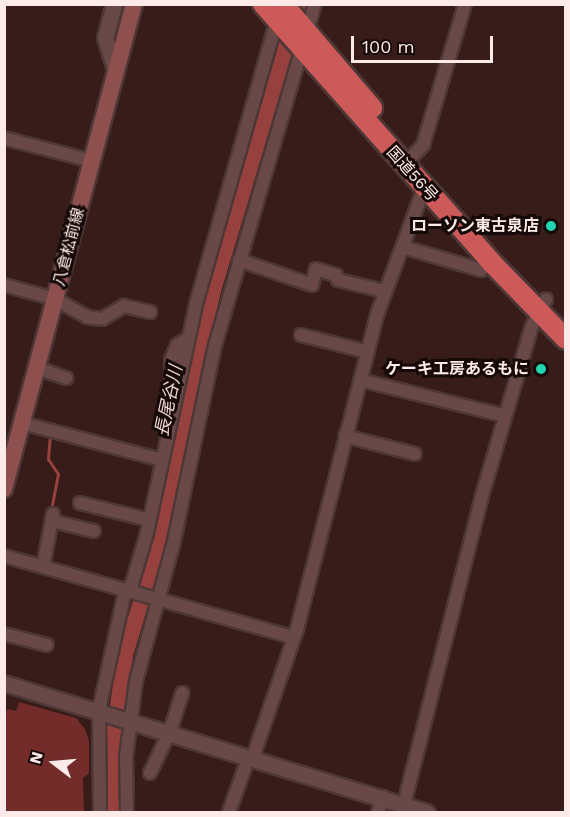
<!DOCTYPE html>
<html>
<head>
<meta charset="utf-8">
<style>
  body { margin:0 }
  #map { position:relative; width:570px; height:817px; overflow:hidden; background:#371c1a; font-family:"Work Sans","Noto Sans JP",sans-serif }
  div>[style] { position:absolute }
  .green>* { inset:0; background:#742c2b }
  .stream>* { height:3px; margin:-1.5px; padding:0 1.5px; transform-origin:1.5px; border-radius:1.5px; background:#97413f }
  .river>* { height:16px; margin:-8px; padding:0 8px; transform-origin:8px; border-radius:8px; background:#97413f }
  .roads { filter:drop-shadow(2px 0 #4e3737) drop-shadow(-2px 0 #4e3737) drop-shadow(0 2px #4e3737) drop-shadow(0 -2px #4e3737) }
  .minor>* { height:12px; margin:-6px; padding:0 6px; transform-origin:6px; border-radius:6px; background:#694947 }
  .tertiary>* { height:15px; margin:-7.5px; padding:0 7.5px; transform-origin:7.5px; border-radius:7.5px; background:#694947 }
  .secondary>* { height:16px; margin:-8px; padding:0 8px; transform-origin:8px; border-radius:8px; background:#8e504e }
  .trunk>* { height:20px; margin:-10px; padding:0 10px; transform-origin:10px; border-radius:10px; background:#cc5a58 }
  .dots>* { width:16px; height:16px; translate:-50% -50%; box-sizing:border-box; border:3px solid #160a09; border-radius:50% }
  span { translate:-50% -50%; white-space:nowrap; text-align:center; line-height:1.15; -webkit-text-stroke:6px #160a09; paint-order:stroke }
  .street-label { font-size:16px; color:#feeae8 }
  .poi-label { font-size:16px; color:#feeae8; font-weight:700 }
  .right { translate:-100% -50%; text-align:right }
  .water-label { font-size:18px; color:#f0d6d4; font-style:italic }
  .frame { position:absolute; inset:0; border:6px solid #feeae8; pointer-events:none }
  .north { position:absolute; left:24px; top:733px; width:60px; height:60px; -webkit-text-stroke:4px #160a09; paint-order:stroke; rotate:286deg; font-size:16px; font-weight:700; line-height:24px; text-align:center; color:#feeae8 }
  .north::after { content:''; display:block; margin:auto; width:21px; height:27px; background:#feeae8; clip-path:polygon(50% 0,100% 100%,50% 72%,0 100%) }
  .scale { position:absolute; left:351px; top:36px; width:142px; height:27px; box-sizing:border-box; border:3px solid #feeae8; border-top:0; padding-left:8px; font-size:18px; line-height:21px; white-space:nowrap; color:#feeae8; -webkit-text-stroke:4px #160a09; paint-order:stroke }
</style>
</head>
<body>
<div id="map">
  <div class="green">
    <i style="clip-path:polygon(19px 702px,76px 718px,85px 729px,89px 741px,89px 773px,83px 778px,84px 812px,5px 812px,5px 722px,7px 709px,16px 711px)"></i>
  </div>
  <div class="stream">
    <i style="left:50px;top:435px;width:24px;rotate:95deg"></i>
    <i style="left:48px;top:459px;width:18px;rotate:56deg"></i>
    <i style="left:58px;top:474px;width:37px;rotate:101deg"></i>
  </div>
  <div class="river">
    <i style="left:115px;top:812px;width:64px;rotate:-92.7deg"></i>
    <i style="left:112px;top:748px;width:94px;rotate:-82deg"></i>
    <i style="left:125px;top:655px;width:118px;rotate:-73.3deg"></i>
    <i style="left:159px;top:542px;width:254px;rotate:-77.9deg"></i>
    <i style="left:212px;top:294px;width:303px;rotate:-73.3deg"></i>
  </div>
  <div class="roads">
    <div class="minor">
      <i style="left:4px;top:138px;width:91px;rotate:14.6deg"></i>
      <i style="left:404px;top:165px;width:28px;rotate:-46deg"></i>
      <i style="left:423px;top:145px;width:147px;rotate:-73.4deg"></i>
      <i style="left:403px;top:247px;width:81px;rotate:16.4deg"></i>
      <i style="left:481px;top:270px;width:13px;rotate:-39deg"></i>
      <i style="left:239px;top:260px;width:77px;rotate:18.9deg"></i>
      <i style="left:312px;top:285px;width:16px;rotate:-76deg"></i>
      <i style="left:316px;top:269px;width:21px;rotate:17deg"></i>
      <i style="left:336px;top:275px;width:5px;rotate:68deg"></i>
      <i style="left:338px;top:280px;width:47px;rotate:13.4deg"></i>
      <i style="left:4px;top:285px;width:53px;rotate:15.4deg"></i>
      <i style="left:55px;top:299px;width:37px;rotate:29deg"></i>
      <i style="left:87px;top:317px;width:15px;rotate:8deg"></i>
      <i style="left:102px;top:319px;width:26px;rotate:-31deg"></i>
      <i style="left:124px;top:306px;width:27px;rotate:13deg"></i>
      <i style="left:301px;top:335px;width:69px;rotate:14.2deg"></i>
      <i style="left:37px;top:368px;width:31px;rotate:19deg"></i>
      <i style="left:360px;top:380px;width:149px;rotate:13.9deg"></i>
      <i style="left:178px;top:388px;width:16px;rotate:-117deg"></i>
      <i style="left:171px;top:374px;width:14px;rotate:-90deg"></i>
      <i style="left:171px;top:360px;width:16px;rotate:-68deg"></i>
      <i style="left:177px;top:345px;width:13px;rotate:-29deg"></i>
      <i style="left:22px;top:423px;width:145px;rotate:14.8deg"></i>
      <i style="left:345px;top:436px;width:72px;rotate:14.4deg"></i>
      <i style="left:80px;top:503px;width:72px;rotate:13.7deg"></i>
      <i style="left:52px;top:521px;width:43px;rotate:13.4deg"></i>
      <i style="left:4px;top:556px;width:300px;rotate:15.7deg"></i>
      <i style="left:43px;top:567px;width:54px;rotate:-79.3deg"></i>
      <i style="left:4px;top:634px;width:44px;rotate:14.3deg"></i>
      <i style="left:253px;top:757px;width:135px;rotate:-71deg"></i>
      <i style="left:297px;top:629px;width:327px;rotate:-75.7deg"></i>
      <i style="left:378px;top:312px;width:132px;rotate:-69.6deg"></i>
      <i style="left:150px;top:773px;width:47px;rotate:-64.5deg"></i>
      <i style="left:170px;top:731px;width:40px;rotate:-72deg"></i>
      <i style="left:100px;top:812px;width:102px;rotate:-90.6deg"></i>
      <i style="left:99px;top:710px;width:117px;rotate:-77.6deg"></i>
      <i style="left:124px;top:596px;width:14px;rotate:-56deg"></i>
      <i style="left:132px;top:584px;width:53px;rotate:-73.6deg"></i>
      <i style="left:147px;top:533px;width:234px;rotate:-77.9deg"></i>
      <i style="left:196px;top:304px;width:298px;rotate:-74.1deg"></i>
      <i style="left:127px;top:812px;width:55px;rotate:-91deg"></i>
      <i style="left:126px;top:757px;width:77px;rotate:-82.5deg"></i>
      <i style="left:136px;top:681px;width:145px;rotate:-74.8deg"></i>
      <i style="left:174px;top:541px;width:196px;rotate:-78.2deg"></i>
      <i style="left:214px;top:349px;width:359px;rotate:-73.7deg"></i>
      <i style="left:229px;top:812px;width:59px;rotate:-70.3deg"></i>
      <i style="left:378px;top:812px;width:16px;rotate:-72deg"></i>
      <i style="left:402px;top:812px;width:323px;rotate:-75.8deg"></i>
      <i style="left:481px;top:499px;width:180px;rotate:-73.6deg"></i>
      <i style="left:532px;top:326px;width:30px;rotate:-62deg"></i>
    </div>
    <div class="tertiary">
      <i style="left:114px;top:4px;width:35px;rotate:105deg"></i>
      <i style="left:105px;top:38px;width:35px;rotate:72deg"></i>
      <i style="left:4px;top:683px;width:442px;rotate:17deg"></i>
    </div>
    <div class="secondary">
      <i style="left:4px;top:489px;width:502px;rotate:-75deg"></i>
    </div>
    <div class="trunk">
      <i style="left:263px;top:4px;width:344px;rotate:48.5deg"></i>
      <i style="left:491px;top:262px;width:107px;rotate:45.8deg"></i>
      <i style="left:283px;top:4px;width:137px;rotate:49.4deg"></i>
    </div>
  </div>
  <div class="dots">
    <i style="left:551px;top:226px;background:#20d5b0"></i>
    <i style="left:541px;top:369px;background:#20d5b0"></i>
  </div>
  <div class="street-label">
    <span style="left:412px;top:174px;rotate:48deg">国道56号</span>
    <span style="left:69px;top:247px;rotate:-75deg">八倉松前線</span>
  </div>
  <div class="poi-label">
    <span class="right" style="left:539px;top:226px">ローソン東古泉店</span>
    <span class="right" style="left:529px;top:369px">ケーキ工房あるもに</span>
  </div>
  <div class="water-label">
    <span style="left:169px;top:401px;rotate:-78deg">長尾谷川</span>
  </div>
  <div class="frame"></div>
  <div class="north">N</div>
  <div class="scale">100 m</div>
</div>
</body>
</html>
